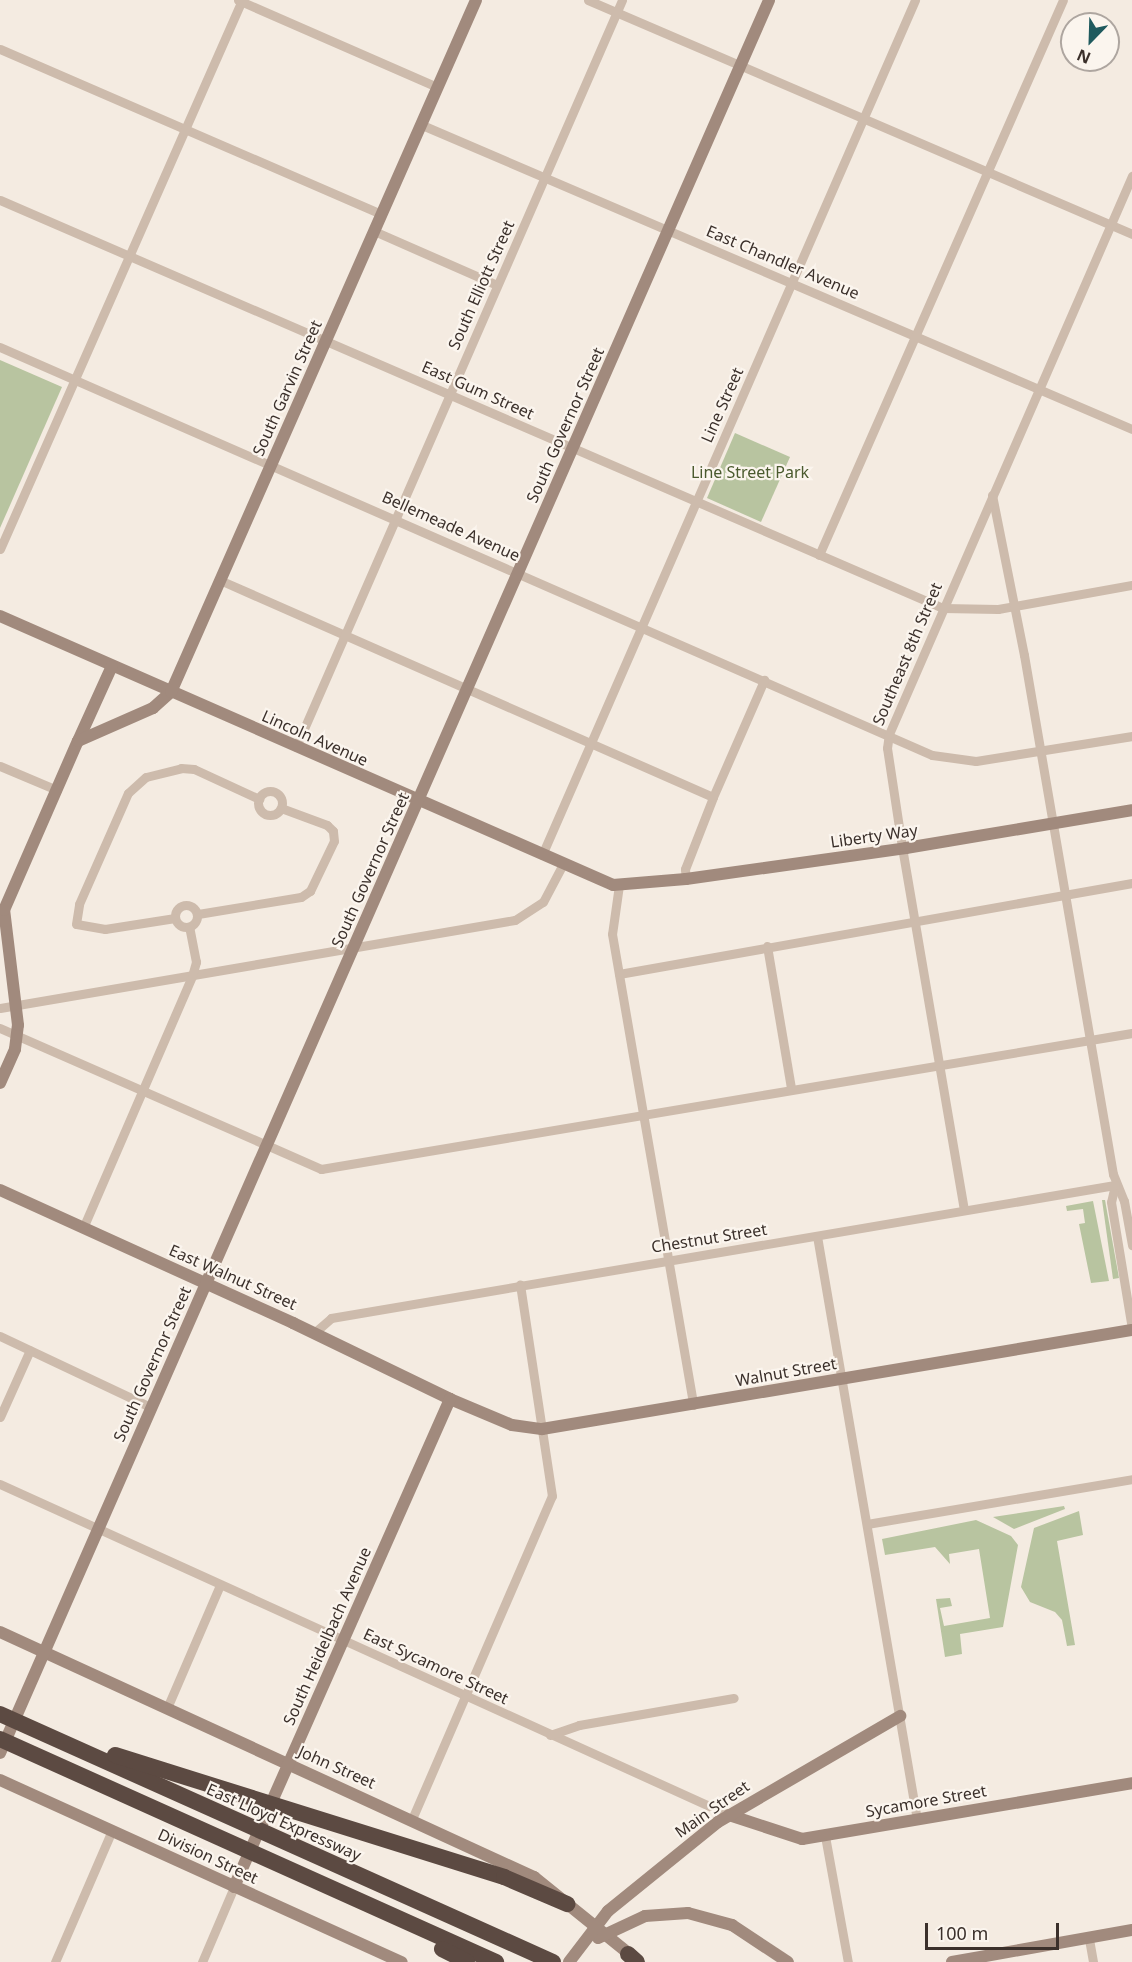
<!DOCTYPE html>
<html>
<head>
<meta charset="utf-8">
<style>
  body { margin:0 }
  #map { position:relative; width:1132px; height:1962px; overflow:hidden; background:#f4ebe1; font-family:"Noto Sans",sans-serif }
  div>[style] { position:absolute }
  .green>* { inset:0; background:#b8c4a0 }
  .street>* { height:9px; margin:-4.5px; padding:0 4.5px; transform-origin:4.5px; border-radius:4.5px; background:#cdbbac }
  .street>.ring { margin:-4.5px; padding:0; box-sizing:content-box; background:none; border:9px solid #cdbbac; border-radius:50% }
  .secondary>* { height:12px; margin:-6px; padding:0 6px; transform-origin:6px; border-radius:6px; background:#a18a7d }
  .highway>* { height:16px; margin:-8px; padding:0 8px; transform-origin:8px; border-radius:8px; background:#5c4a42 }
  span { translate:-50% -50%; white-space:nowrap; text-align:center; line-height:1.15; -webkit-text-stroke:4.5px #fbf5ee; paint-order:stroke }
  .street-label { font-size:16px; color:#3b302b }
  .park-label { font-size:16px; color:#4a5a2e }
  .north { position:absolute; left:1060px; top:12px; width:60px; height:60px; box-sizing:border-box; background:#fbf5ee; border:2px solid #aea6a0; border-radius:50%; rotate:203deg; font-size:16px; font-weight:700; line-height:24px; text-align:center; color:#3b302b }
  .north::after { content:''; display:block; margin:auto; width:21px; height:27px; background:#1f5a5e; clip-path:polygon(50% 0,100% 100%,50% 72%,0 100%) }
  .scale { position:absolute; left:925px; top:1923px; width:134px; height:27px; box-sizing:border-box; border:3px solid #3b302b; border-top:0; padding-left:8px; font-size:18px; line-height:21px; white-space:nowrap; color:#3b302b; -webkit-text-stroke:4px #fbf5ee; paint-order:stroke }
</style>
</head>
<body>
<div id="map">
  <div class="green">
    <i style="clip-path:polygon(0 360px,62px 387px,0 528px)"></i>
    <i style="clip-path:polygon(735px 433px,790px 457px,761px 522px,707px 498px)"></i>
    <i style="clip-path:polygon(1102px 1200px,1105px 1200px,1119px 1278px,1113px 1279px)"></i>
    <i style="clip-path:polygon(1093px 1201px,1109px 1281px,1091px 1283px,1079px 1224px,1085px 1223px,1083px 1209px,1067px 1211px,1066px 1206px)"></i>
    <i style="clip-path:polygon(1064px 1506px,1065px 1509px,1014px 1529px,993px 1517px)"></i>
    <i style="clip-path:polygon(1079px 1511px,1083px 1535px,1057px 1541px,1075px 1645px,1067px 1646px,1062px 1620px,1055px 1612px,1030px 1602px,1021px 1587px,1034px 1528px)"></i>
    <i style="clip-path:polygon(976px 1520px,1011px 1536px,1018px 1545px,1003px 1627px,960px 1634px,962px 1654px,945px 1657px,936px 1599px,950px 1598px,952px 1606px,940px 1608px,944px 1626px,990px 1618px,979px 1549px,949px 1554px,950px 1564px,935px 1547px,885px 1555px,882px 1539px)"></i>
  </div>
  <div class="street">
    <i style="left:238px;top:0;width:217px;rotate:23.6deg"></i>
    <i style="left:588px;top:0;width:592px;rotate:23.27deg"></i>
    <i style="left:0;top:49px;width:415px;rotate:23.4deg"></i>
    <i style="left:422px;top:125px;width:772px;rotate:23.18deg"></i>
    <i style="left:0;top:200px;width:1027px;rotate:23.4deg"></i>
    <i style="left:943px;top:608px;width:55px;rotate:1deg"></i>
    <i style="left:998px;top:609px;width:136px;rotate:-10.2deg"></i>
    <i style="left:374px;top:231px;width:134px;rotate:23.7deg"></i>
    <i style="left:0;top:347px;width:1017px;rotate:23.64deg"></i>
    <i style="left:932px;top:755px;width:44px;rotate:7.8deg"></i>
    <i style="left:976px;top:761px;width:158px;rotate:-9.1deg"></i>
    <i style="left:992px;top:495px;width:163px;rotate:78.7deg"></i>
    <i style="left:1024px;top:655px;width:527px;rotate:80.27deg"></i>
    <i style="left:1113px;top:1174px;width:29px;rotate:68deg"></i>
    <i style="left:1124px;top:1201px;width:45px;rotate:79.7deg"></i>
    <i style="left:0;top:549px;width:600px;rotate:-66.21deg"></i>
    <i style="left:819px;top:555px;width:606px;rotate:-66.27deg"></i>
    <i style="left:222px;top:581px;width:536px;rotate:23.75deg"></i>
    <i style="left:296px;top:747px;width:815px;rotate:-66.42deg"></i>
    <i style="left:0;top:766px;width:62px;rotate:22.8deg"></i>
    <i class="ring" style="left:258px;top:791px;width:15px;height:15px"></i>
    <i style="left:542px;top:855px;width:933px;rotate:-66.43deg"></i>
    <i style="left:686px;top:879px;width:10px;rotate:-96deg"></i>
    <i style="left:685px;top:869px;width:77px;rotate:-68.7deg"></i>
    <i style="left:713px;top:797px;width:128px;rotate:-66.4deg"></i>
    <i style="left:619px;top:885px;width:49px;rotate:98.1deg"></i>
    <i style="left:612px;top:934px;width:478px;rotate:80.2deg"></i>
    <i class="ring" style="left:175px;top:905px;width:13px;height:13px"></i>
    <i style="left:198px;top:914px;width:104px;rotate:-9.4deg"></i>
    <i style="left:301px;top:897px;width:11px;rotate:-34deg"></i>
    <i style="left:310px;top:891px;width:55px;rotate:-64.4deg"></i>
    <i style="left:334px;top:841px;width:10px;rotate:-96deg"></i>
    <i style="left:333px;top:831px;width:8px;rotate:-135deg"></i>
    <i style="left:327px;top:825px;width:49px;rotate:-159.7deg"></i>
    <i style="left:175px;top:918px;width:71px;rotate:171.1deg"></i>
    <i style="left:105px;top:929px;width:29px;rotate:-170deg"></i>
    <i style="left:76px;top:924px;width:20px;rotate:-81deg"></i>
    <i style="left:79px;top:904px;width:121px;rotate:-66.2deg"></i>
    <i style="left:128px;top:793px;width:24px;rotate:-42deg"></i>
    <i style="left:146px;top:777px;width:36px;rotate:-14deg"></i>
    <i style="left:181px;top:768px;width:13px;rotate:4deg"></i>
    <i style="left:194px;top:769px;width:72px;rotate:24.8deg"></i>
    <i style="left:767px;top:946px;width:144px;rotate:80.4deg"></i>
    <i style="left:619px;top:974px;width:521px;rotate:-10.06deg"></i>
    <i style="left:0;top:1008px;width:522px;rotate:-9.7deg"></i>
    <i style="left:515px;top:920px;width:33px;rotate:-33deg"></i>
    <i style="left:543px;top:902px;width:43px;rotate:-62.2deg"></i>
    <i style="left:0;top:1028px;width:351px;rotate:23.7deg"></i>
    <i style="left:321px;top:1169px;width:822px;rotate:-9.52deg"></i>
    <i style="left:1115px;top:1185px;width:17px;rotate:103deg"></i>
    <i style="left:1111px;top:1202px;width:129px;rotate:80.6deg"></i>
    <i style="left:964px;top:1210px;width:368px;rotate:-99.7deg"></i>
    <i style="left:902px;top:847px;width:100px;rotate:-98.6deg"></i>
    <i style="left:887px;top:748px;width:14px;rotate:-82deg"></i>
    <i style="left:889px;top:734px;width:609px;rotate:-66.47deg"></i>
    <i style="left:83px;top:1228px;width:275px;rotate:-66.6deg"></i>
    <i style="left:192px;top:976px;width:15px;rotate:-74deg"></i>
    <i style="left:196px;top:962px;width:36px;rotate:-101deg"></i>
    <i style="left:817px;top:1236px;width:592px;rotate:80.28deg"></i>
    <i style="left:314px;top:1333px;width:23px;rotate:-41deg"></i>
    <i style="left:331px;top:1318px;width:795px;rotate:-9.63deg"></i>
    <i style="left:0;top:1336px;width:166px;rotate:25.3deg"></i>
    <i style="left:0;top:1417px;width:73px;rotate:-65.9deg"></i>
    <i style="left:0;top:1484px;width:801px;rotate:24.42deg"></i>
    <i style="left:867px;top:1524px;width:269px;rotate:-9.6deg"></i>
    <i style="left:167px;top:1708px;width:134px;rotate:-66.7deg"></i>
    <i style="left:550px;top:1735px;width:31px;rotate:-19deg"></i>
    <i style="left:579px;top:1725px;width:157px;rotate:-9.9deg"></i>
    <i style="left:412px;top:1819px;width:352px;rotate:-66.6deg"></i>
    <i style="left:552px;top:1496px;width:214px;rotate:-98.6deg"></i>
    <i style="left:825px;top:1836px;width:128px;rotate:79.7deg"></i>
    <i style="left:1089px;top:1939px;width:23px;rotate:80deg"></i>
    <i style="left:55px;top:1962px;width:144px;rotate:-66.6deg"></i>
    <i style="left:202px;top:1962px;width:82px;rotate:-66.9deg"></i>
  </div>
  <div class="secondary">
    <i style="left:0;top:616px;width:669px;rotate:23.69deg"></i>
    <i style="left:613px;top:885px;width:73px;rotate:-4.7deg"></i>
    <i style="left:686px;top:879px;width:222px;rotate:-8deg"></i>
    <i style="left:906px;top:848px;width:229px;rotate:-9.5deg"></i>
    <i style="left:78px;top:741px;width:82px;rotate:-65.6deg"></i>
    <i style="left:0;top:1083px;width:37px;rotate:-66deg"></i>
    <i style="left:15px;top:1049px;width:24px;rotate:-83deg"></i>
    <i style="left:18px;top:1025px;width:116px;rotate:-96.9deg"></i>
    <i style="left:4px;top:910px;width:184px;rotate:-66.4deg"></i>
    <i style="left:78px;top:741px;width:82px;rotate:-23.7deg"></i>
    <i style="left:153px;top:708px;width:24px;rotate:-42deg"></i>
    <i style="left:171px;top:692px;width:756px;rotate:-66.21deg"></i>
    <i style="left:0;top:1190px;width:322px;rotate:24.4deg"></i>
    <i style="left:293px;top:1323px;width:174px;rotate:25.8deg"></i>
    <i style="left:450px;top:1399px;width:67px;rotate:22.8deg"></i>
    <i style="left:512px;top:1425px;width:30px;rotate:8deg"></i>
    <i style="left:542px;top:1429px;width:598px;rotate:-9.53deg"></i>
    <i style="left:0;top:1632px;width:588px;rotate:24.65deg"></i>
    <i style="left:534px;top:1877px;width:127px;rotate:38.9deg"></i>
    <i style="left:0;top:1753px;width:1914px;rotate:-66.31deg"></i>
    <i style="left:0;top:1780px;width:441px;rotate:24.4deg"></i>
    <i style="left:729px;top:1815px;width:77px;rotate:18.2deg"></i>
    <i style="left:802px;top:1839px;width:335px;rotate:-9.6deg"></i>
    <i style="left:234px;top:1887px;width:534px;rotate:-66.12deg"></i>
    <i style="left:598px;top:1938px;width:52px;rotate:-25.1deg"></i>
    <i style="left:645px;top:1916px;width:43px;rotate:-4deg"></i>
    <i style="left:688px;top:1913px;width:46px;rotate:15.3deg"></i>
    <i style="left:732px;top:1925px;width:67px;rotate:33.5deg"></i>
    <i style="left:569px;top:1962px;width:64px;rotate:-52.6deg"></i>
    <i style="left:608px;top:1911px;width:141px;rotate:-39deg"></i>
    <i style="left:718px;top:1822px;width:211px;rotate:-30.2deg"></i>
    <i style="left:952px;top:1962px;width:183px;rotate:-10.1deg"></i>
  </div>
  <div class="highway">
    <i style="left:0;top:1714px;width:606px;rotate:24.15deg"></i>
    <i style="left:0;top:1739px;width:544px;rotate:24.21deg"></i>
    <i style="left:115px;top:1755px;width:408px;rotate:17.4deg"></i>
    <i style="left:504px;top:1877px;width:69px;rotate:23.2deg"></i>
    <i style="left:442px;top:1949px;width:28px;rotate:27deg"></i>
    <i style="left:628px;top:1954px;width:12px;rotate:42deg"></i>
  </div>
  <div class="street-label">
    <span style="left:783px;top:262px;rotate:23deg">East Chandler Avenue</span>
    <span style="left:481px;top:285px;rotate:-66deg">South Elliott Street</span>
    <span style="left:287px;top:388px;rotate:-66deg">South Garvin Street</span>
    <span style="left:478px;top:390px;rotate:24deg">East Gum Street</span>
    <span style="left:722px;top:405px;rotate:-66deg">Line Street</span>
    <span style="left:565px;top:425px;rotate:-66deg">South Governor Street</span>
    <span style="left:451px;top:526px;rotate:24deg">Bellemeade Avenue</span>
    <span style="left:907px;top:654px;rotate:-67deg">Southeast 8th Street</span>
    <span style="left:315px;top:738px;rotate:24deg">Lincoln Avenue</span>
    <span style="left:874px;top:836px;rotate:-8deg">Liberty Way</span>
    <span style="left:370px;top:870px;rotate:-66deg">South Governor Street</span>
    <span style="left:709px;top:1238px;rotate:-9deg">Chestnut Street</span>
    <span style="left:233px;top:1277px;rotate:24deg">East Walnut Street</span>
    <span style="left:152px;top:1364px;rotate:-66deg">South Governor Street</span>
    <span style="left:786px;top:1372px;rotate:-10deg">Walnut Street</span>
    <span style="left:327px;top:1636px;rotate:-66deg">South Heidelbach Avenue</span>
    <span style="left:436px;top:1666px;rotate:25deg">East Sycamore Street</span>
    <span style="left:337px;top:1767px;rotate:24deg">John Street</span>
    <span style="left:926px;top:1801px;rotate:-10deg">Sycamore Street</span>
    <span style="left:712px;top:1809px;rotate:-35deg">Main Street</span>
    <span style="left:284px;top:1822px;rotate:24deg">East Lloyd Expressway</span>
    <span style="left:208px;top:1856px;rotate:25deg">Division Street</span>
  </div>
  <div class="park-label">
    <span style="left:750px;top:472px">Line Street Park</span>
  </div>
  <div class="north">N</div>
  <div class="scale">100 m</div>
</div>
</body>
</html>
